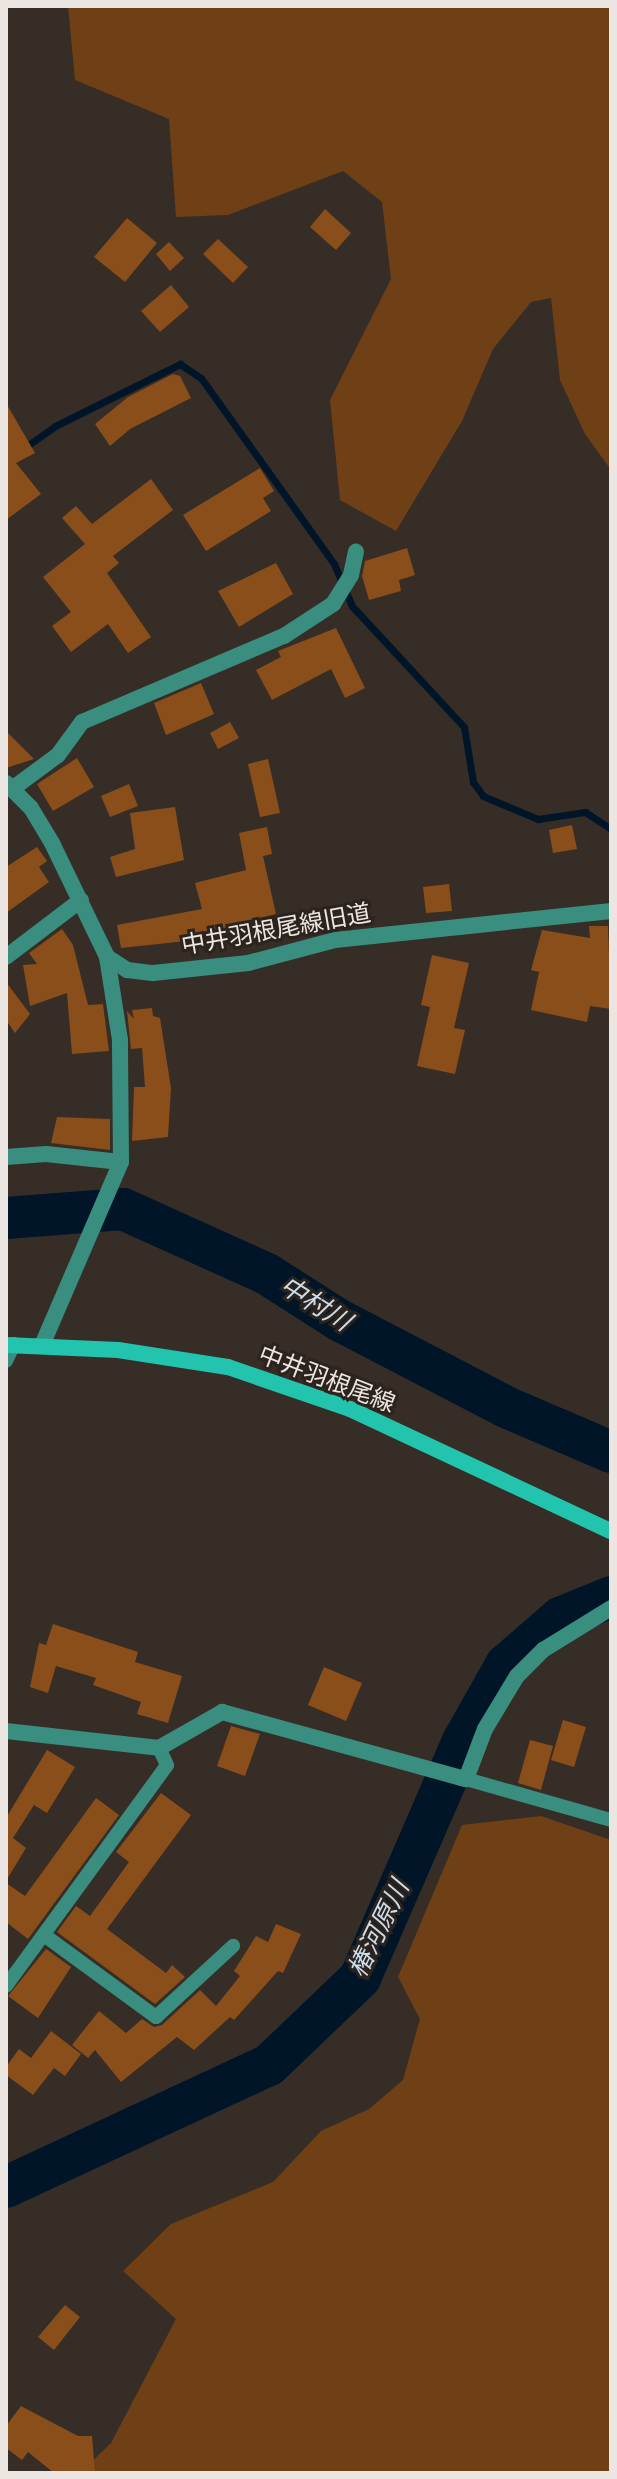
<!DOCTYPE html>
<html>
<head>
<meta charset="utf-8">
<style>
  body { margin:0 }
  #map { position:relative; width:617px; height:2479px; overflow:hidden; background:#362d26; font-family:"Crimson Pro","Noto Sans JP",serif }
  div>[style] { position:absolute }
  .green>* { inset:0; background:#6f3f16 }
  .stream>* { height:7px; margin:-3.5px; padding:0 3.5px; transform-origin:3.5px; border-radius:3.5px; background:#001528 }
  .river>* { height:42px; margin:-21px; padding:0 21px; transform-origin:21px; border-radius:21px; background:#001528 }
  .building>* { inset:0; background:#8a4e1b }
  .lane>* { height:14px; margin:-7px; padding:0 7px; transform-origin:7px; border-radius:7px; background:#398e80 }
  .street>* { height:16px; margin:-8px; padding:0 8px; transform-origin:8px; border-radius:8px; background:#398e80 }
  .secondary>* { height:16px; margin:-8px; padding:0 8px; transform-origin:8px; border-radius:8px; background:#22c4ae }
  span { translate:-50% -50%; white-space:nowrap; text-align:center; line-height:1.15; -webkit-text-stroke:6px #2c231d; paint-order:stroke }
  .street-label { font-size:24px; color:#ece6e2 }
  .water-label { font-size:26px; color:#caddee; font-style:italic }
  .frame { position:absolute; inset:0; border:8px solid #ece6e2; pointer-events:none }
</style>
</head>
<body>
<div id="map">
  <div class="green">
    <i style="clip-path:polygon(68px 6px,611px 6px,611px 470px,585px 434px,560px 380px,551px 298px,531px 302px,493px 349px,462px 421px,396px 531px,340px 500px,330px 400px,391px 279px,382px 202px,343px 171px,228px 215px,176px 217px,169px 119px,75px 80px)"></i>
    <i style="clip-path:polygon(541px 1816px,611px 1840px,611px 2473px,80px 2473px,111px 2443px,176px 2319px,123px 2271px,171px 2224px,273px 2182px,321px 2131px,369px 2109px,403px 2080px,420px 2019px,398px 1977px,462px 1825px)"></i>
  </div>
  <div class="stream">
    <i style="left:24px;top:448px;width:38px;rotate:-35deg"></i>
    <i style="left:55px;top:426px;width:140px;rotate:-26.4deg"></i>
    <i style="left:180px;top:364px;width:25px;rotate:34deg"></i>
    <i style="left:201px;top:378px;width:229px;rotate:54.4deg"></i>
    <i style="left:334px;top:564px;width:46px;rotate:66.8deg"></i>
    <i style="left:352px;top:606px;width:165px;rotate:47.2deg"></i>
    <i style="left:464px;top:727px;width:56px;rotate:80.7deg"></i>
    <i style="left:473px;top:782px;width:17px;rotate:54deg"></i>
    <i style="left:483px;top:796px;width:60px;rotate:22.7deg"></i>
    <i style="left:538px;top:819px;width:48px;rotate:-8.5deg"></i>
    <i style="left:585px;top:812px;width:31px;rotate:33deg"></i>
  </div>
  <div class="river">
    <i style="left:6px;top:1218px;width:117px;rotate:-4.4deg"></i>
    <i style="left:123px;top:1209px;width:158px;rotate:24.3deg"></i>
    <i style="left:267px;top:1274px;width:85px;rotate:32.6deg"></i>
    <i style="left:339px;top:1320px;width:188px;rotate:27.5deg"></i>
    <i style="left:506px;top:1407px;width:114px;rotate:23.2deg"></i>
    <i style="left:6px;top:2187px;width:290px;rotate:-24.9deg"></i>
    <i style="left:269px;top:2065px;width:126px;rotate:-43.7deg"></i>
    <i style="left:360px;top:1978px;width:256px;rotate:-66.5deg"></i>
    <i style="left:462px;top:1743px;width:90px;rotate:-60.6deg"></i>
    <i style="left:506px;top:1665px;width:72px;rotate:-41deg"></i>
    <i style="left:560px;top:1618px;width:55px;rotate:-22.4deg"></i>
  </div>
  <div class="building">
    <i style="clip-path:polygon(325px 209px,351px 233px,336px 250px,310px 227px)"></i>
    <i style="clip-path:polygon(127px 218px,157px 243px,125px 282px,94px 257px)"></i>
    <i style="clip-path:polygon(218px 239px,248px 267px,233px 283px,203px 254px)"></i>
    <i style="clip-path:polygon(169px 242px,184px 258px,170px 271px,156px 254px)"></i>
    <i style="clip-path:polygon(171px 285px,189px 307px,160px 332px,141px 311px)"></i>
    <i style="clip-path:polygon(173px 374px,180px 376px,191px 398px,130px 429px,110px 446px,95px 424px,128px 397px)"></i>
    <i style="clip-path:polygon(6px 403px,35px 453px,16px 463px,41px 494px,6px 520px)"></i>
    <i style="clip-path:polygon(260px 468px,274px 491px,263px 498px,271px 511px,206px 551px,183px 515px)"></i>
    <i style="clip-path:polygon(151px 479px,173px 510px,113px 556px,119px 563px,107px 573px,151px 637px,128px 653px,108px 624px,71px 652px,52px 626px,71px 612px,43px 577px,85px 544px,62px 518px,76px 506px,92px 524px)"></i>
    <i style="clip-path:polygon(407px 548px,415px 575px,399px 580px,401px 591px,369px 600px,362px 576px,365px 561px)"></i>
    <i style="clip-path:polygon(276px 563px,293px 594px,239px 627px,218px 591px)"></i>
    <i style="clip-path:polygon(336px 628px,365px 688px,345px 698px,331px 669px,272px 700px,256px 670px,281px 657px,278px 651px)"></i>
    <i style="clip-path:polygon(201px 683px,214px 714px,166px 735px,154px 703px)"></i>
    <i style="clip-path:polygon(230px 722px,239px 738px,218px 749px,210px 733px)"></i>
    <i style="clip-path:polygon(6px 731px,34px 759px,6px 768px)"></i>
    <i style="clip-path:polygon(77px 758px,94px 787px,53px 811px,37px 784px)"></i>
    <i style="clip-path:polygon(268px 759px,280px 813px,260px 817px,248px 764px)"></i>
    <i style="clip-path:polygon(129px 784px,138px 806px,110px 817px,101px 796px)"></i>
    <i style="clip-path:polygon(175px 807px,184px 860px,116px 877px,110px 857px,135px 849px,130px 813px)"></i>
    <i style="clip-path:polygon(572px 825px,577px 849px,553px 853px,549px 830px)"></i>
    <i style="clip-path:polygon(267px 827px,272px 854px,263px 856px,276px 914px,231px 925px,233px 934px,214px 938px,121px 948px,117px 925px,202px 909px,195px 883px,246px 870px,239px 833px)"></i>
    <i style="clip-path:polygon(37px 847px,47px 861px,39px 867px,49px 882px,6px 913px,6px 867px)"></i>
    <i style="clip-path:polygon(449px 884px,452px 911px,426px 913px,423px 887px)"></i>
    <i style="clip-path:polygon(589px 926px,608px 926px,611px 1009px,590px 1006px,587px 1022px,531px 1010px,539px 972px,531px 970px,542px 930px,590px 938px)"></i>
    <i style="clip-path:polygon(62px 929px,73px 945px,88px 1005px,103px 1004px,109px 1051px,72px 1054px,67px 993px,30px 1006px,23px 965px,37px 964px,29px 953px)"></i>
    <i style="clip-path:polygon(432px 955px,469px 963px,454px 1028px,465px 1030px,455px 1074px,417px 1066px,430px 1007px,421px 1005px)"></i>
    <i style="clip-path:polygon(6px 982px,30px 1014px,15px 1033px,6px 1020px)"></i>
    <i style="clip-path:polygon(152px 1008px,153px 1016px,160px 1018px,171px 1088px,168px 1137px,132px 1141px,134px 1087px,145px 1087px,142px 1048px,131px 1049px,127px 1011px,134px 1019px,132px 1010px)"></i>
    <i style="clip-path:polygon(57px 1117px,110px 1119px,110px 1150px,51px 1143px)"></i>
    <i style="clip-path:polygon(53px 1624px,138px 1652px,135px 1662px,182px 1676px,168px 1723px,137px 1714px,141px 1702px,93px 1685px,96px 1678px,56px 1666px,48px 1693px,30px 1687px,39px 1643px,46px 1645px)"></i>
    <i style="clip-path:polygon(324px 1667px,362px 1683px,346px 1721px,308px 1705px)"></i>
    <i style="clip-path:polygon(563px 1720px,586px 1727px,574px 1767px,551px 1760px)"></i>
    <i style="clip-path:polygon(231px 1726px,260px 1734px,245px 1776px,217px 1766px)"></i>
    <i style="clip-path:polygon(530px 1740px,553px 1746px,541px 1790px,518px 1783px)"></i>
    <i style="clip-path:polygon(47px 1750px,75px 1767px,47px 1813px,34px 1805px,13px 1838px,26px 1848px,6px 1881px,6px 1818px)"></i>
    <i style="clip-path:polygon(161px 1793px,191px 1815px,107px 1929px,166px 1973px,172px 1965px,185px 1977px,155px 2004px,57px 1932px,76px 1906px,90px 1916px,129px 1862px,116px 1852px)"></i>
    <i style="clip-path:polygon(96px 1798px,119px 1815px,28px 1939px,6px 1922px,6px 1883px,25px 1896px)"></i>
    <i style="clip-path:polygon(276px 1924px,301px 1934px,283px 1973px,278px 1971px,234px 2020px,230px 2017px,194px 2050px,177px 2037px,121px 2082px,95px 2050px,88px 2058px,72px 2045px,99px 2011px,126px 2033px,142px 2019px,154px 2027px,162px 2025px,200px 1990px,216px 2006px,240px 1976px,234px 1971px,256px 1936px,268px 1942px)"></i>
    <i style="clip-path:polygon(46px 1949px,71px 1967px,38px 2018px,8px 1996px)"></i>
    <i style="clip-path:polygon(51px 2031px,81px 2054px,65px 2076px,54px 2068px,33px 2095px,6px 2075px,6px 2067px,19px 2049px,31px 2058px)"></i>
    <i style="clip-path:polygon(65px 2305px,80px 2317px,54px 2350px,38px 2337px)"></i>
    <i style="clip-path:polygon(21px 2406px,78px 2436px,92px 2436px,95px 2473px,54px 2473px,28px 2452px,22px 2460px,6px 2448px,6px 2426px)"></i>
  </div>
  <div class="lane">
    <i style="left:6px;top:1361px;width:19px;rotate:-65deg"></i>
    <i style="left:466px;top:1779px;width:151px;rotate:15.8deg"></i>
    <i style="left:44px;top:1935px;width:139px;rotate:36.2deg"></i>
    <i style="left:156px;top:2017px;width:105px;rotate:-42.7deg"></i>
    <i style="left:6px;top:1986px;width:273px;rotate:-53.9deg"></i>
    <i style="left:167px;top:1765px;width:19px;rotate:-115deg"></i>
  </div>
  <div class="street">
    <i style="left:6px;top:783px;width:35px;rotate:45deg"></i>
    <i style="left:31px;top:808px;width:41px;rotate:59deg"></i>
    <i style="left:52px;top:843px;width:127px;rotate:64.2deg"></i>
    <i style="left:107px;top:957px;width:24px;rotate:33deg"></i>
    <i style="left:127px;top:970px;width:26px;rotate:7deg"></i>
    <i style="left:153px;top:973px;width:96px;rotate:-6deg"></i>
    <i style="left:248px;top:963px;width:90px;rotate:-14.8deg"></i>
    <i style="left:335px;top:940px;width:278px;rotate:-6deg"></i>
    <i style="left:12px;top:789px;width:57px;rotate:-36.5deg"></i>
    <i style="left:58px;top:755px;width:41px;rotate:-54deg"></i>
    <i style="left:82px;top:722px;width:220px;rotate:-23.1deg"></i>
    <i style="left:284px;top:636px;width:59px;rotate:-33.1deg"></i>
    <i style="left:333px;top:604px;width:34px;rotate:-58deg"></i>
    <i style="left:351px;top:575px;width:24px;rotate:-78deg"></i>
    <i style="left:6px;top:957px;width:94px;rotate:-37.2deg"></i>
    <i style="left:6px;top:1157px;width:40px;rotate:-4.3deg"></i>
    <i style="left:46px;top:1154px;width:75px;rotate:6.1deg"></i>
    <i style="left:43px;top:1343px;width:197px;rotate:-66.7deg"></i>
    <i style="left:121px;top:1162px;width:122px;rotate:-90.5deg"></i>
    <i style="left:120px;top:1040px;width:84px;rotate:-98.9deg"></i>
    <i style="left:6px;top:1731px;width:154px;rotate:6.3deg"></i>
    <i style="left:159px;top:1748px;width:73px;rotate:-29.7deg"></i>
    <i style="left:222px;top:1712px;width:253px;rotate:15.4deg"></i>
    <i style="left:466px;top:1779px;width:53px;rotate:-69.2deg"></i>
    <i style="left:485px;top:1729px;width:62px;rotate:-58.9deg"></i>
    <i style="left:517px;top:1676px;width:37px;rotate:-45deg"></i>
    <i style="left:543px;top:1650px;width:80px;rotate:-31.7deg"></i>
  </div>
  <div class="secondary">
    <i style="left:6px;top:1345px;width:112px;rotate:2.6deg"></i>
    <i style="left:118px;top:1350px;width:111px;rotate:8.8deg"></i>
    <i style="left:228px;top:1367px;width:129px;rotate:19deg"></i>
    <i style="left:350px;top:1409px;width:288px;rotate:25.1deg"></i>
  </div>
  <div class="street-label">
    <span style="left:276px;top:929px;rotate:-10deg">中井羽根尾線旧道</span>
    <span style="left:327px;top:1379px;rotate:21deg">中井羽根尾線</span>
  </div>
  <div class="water-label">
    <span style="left:315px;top:1304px;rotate:32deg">中村川</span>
    <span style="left:379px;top:1929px;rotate:-64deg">椿河原川</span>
  </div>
  <div class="frame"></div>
</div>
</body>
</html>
